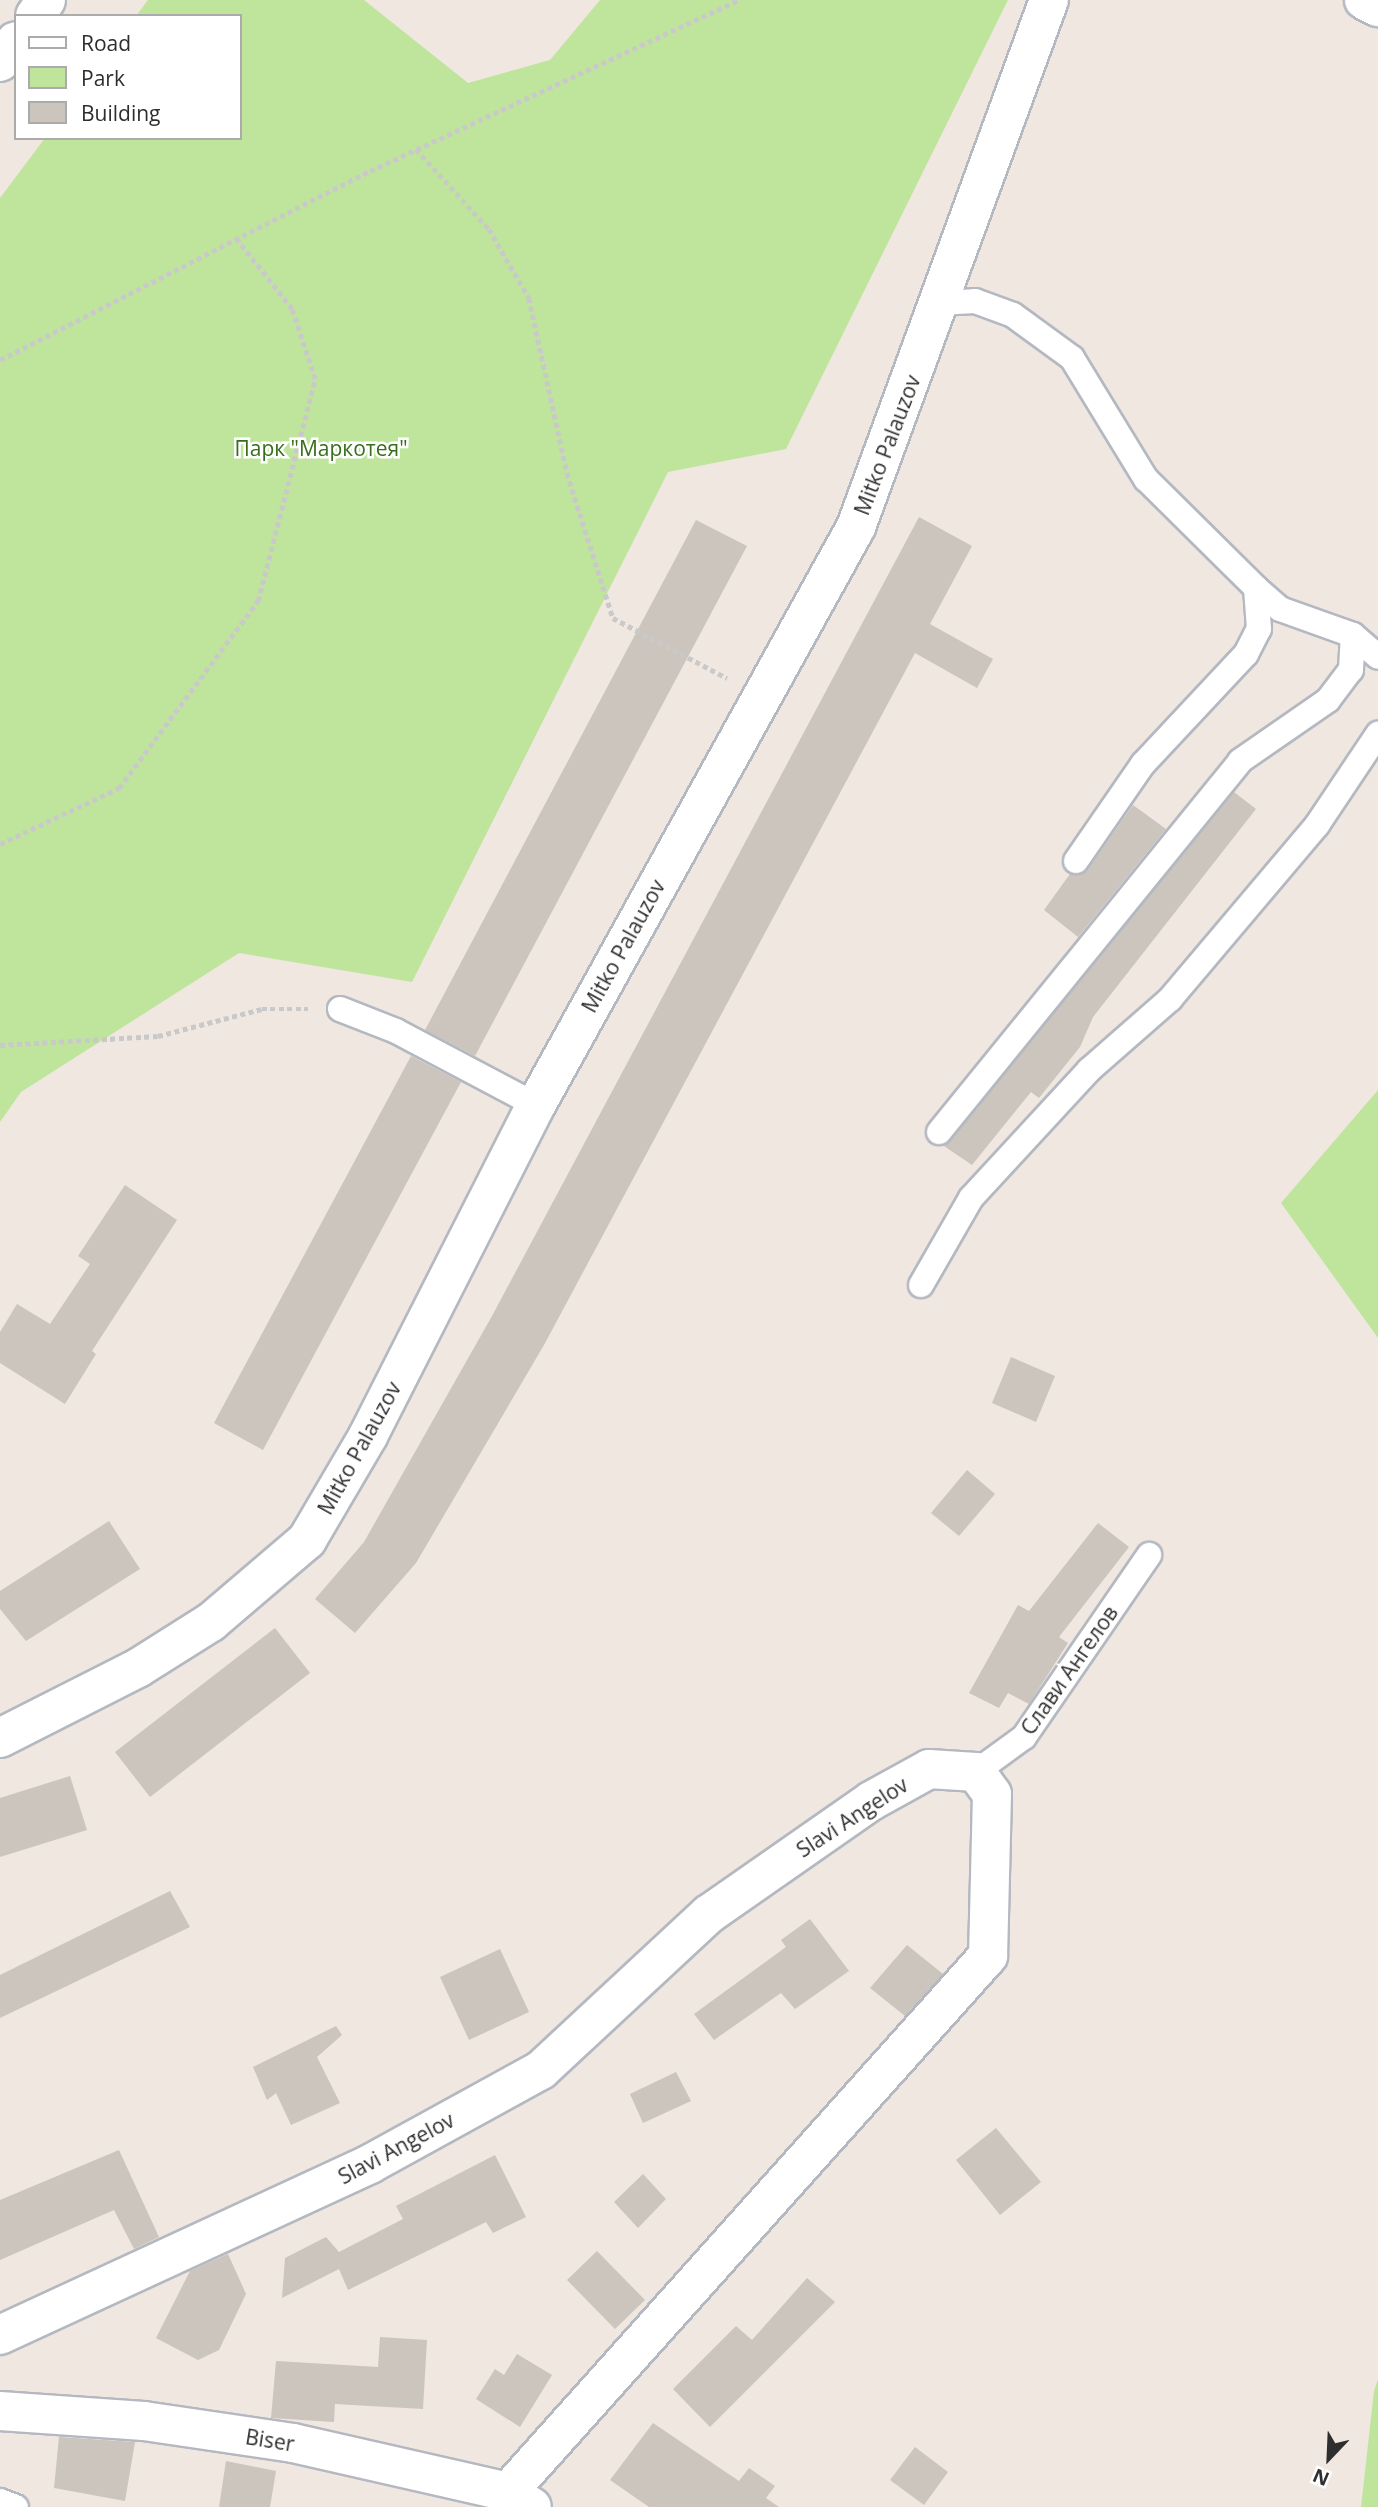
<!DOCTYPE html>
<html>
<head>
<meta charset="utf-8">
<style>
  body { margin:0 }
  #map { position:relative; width:1378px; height:2507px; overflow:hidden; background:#efe7e0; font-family:"Open Sans",sans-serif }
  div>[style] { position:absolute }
  .green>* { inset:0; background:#bfe59d }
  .building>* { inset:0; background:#cbc5be }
  .path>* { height:4.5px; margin-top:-2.25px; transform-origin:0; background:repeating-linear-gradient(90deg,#c9c9c9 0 5px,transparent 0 8.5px) }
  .roads { filter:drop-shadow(2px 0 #b4b8c1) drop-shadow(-2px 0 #b4b8c1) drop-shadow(0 2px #b4b8c1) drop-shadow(0 -2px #b4b8c1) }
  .lane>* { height:24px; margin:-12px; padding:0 12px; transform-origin:12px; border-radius:12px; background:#fff }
  .street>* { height:38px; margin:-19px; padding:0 19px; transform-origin:19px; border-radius:19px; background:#fff }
  .secondary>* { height:38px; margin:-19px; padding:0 19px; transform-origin:19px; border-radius:19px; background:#fff }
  span { translate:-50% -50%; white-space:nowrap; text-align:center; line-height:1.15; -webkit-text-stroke:5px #fff; paint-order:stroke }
  .street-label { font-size:21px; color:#2e2e2e }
  .park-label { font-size:21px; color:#376e1a }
  .legend { position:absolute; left:14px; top:14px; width:228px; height:126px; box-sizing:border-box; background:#fff; border:2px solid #ababab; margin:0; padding:9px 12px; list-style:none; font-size:21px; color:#2e2e2e }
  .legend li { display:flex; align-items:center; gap:14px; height:35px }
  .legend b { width:35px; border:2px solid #ababab }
  .north { position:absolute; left:1294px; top:2423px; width:70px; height:70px; -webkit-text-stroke:5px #fff; paint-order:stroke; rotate:203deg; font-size:19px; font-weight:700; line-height:28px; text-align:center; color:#2e2e2e }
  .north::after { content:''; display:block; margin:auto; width:24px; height:32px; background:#2e2e2e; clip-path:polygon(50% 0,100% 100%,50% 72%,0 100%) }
</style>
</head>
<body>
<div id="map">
  <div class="green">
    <i style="clip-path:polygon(148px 0,364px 0,468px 83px,550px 60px,600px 0,1008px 0,786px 449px,668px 472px,412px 982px,239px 953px,21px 1092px,0 1122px,0 198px,45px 138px,240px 138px,240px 16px,136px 16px)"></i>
    <i style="clip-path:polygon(1378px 1090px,1378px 1338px,1281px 1203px)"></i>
    <i style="clip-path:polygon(1378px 2379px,1378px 2507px,1361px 2507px,1374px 2391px)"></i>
  </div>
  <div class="building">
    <i style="clip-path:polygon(919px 517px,972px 546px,930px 624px,993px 659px,977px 688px,915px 653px,544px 1345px,416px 1563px,355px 1633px,315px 1599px,364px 1542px,492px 1316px)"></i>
    <i style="clip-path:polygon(696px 520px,747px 546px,475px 1056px,425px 1030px)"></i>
    <i style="clip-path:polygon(1234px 792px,1256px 809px,1093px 1017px,1080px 1047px,1039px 1098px,1031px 1092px,972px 1165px,944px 1146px)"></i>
    <i style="clip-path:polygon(1133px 805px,1166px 829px,1078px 937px,1044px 910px,1070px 874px,1088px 869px)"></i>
    <i style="clip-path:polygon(411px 1056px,461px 1082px,263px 1450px,214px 1423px)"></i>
    <i style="clip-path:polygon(125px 1185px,177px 1220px,92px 1351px,96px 1354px,65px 1404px,0 1363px,0 1332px,17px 1304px,50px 1324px,90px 1264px,78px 1256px)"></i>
    <i style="clip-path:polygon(1011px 1357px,1055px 1376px,1036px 1422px,992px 1403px)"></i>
    <i style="clip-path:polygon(967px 1470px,995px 1494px,959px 1536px,931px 1513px)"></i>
    <i style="clip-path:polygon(109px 1521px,140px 1569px,26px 1641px,0 1609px,0 1591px)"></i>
    <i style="clip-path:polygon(1098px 1523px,1129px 1547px,1059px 1637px,1068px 1643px,1029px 1704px,1008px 1693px,999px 1708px,969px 1693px,1018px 1605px,1029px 1611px)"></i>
    <i style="clip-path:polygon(275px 1628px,310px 1673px,150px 1797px,115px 1752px)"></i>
    <i style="clip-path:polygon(70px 1776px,87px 1830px,0 1857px,0 1798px)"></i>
    <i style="clip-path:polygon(170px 1891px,190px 1927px,0 2018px,0 1975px)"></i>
    <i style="clip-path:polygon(810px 1919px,849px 1971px,795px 2009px,781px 1993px,714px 2040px,694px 2014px,786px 1947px,781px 1940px)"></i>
    <i style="clip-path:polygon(907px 1945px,943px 1974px,905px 2016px,870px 1988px)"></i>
    <i style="clip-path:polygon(500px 1949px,529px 2012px,469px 2040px,440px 1977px)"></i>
    <i style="clip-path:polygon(336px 2026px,342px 2035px,317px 2057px,340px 2103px,291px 2125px,276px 2093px,267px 2100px,253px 2067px)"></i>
    <i style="clip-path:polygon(676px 2072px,691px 2101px,643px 2123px,630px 2094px)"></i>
    <i style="clip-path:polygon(996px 2128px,1041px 2182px,1000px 2215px,956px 2160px)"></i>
    <i style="clip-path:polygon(119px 2150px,159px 2237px,134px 2249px,114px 2210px,0 2260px,0 2200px)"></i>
    <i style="clip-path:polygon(495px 2155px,526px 2217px,493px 2233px,486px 2222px,348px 2290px,339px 2269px,282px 2298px,285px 2258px,326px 2237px,339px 2252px,403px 2219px,396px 2206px)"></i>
    <i style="clip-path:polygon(643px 2174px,666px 2199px,638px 2228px,614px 2202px)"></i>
    <i style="clip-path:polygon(597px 2251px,645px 2300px,615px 2329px,567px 2280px)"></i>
    <i style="clip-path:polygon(228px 2254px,246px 2294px,219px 2350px,198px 2360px,156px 2338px,190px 2271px)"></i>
    <i style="clip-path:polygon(807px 2278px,835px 2302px,710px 2427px,673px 2389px,736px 2326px,752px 2340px)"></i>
    <i style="clip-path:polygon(380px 2337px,427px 2340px,423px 2409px,335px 2404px,334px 2422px,271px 2418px,276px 2361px,378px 2367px)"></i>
    <i style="clip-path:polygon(517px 2354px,552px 2375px,520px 2427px,476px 2399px,495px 2369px,504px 2375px)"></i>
    <i style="clip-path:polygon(653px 2423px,739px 2481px,749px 2468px,775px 2486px,766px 2498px,779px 2507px,649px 2507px,610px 2480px)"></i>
    <i style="clip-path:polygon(59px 2437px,135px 2442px,125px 2501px,54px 2488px)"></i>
    <i style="clip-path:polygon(915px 2447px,948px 2472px,924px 2505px,890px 2480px)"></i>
    <i style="clip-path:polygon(226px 2461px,276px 2471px,270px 2507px,219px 2507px)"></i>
  </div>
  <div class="path">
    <i style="left:416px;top:149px;width:108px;rotate:47.6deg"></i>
    <i style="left:489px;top:229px;width:80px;rotate:59.9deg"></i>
    <i style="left:529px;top:298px;width:179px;rotate:77.7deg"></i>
    <i style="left:567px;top:473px;width:152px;rotate:72.4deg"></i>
    <i style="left:613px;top:618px;width:129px;rotate:27.8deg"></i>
    <i style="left:0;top:360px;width:415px;rotate:-27.1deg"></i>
    <i style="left:370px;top:171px;width:407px;rotate:-24.9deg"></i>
    <i style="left:0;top:844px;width:132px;rotate:-25.2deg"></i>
    <i style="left:119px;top:788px;width:233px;rotate:-53.4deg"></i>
    <i style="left:258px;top:601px;width:229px;rotate:-75.6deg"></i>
    <i style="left:315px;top:379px;width:74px;rotate:-108.2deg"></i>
    <i style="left:292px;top:309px;width:87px;rotate:-128.5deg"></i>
    <i style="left:0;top:1045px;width:158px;rotate:-3.3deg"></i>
    <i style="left:158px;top:1036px;width:107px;rotate:-14.6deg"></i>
    <i style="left:262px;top:1009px;width:46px"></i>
  </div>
  <div class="roads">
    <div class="lane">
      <i style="left:939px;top:303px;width:36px;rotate:-3deg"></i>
      <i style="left:975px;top:301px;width:40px;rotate:20.2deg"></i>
      <i style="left:1013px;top:315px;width:73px;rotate:36.1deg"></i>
      <i style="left:1072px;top:358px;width:142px;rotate:58.6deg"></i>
      <i style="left:1146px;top:479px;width:155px;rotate:44.7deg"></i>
      <i style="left:1256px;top:588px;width:32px;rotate:41deg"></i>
      <i style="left:1280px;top:609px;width:77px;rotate:19.6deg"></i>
      <i style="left:1353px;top:635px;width:33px;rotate:41deg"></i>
      <i style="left:1076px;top:861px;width:118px;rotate:-55.4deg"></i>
      <i style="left:1143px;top:764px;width:151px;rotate:-46.9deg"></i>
      <i style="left:1246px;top:654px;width:28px;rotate:-63deg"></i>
      <i style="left:1259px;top:629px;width:41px;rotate:-94.2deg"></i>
      <i style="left:340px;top:1009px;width:60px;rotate:21.4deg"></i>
      <i style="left:396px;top:1031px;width:158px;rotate:27.9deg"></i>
      <i style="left:939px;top:1132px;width:478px;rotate:-50.9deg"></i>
      <i style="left:1240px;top:761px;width:107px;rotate:-34.7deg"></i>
      <i style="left:1328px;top:700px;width:38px;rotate:-53deg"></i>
      <i style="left:1351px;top:670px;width:35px;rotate:-87deg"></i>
      <i style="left:921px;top:1285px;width:100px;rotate:-60.1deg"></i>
      <i style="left:971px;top:1198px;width:174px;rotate:-47.3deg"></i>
      <i style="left:1089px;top:1070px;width:108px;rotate:-41.2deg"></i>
      <i style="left:1170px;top:999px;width:228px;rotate:-49.8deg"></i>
      <i style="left:1317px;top:825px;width:110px;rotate:-56.2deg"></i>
      <i style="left:976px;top:1772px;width:59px;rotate:-36.1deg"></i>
      <i style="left:1024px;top:1737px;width:221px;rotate:-55.5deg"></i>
      <i style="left:0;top:2501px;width:17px;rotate:21deg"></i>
    </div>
    <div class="street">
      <i style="left:1364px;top:0;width:16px;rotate:27deg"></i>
      <i style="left:0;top:1738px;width:155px;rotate:-26.9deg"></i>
      <i style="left:138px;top:1668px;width:86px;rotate:-32.2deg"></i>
      <i style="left:211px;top:1622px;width:126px;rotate:-40.5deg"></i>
      <i style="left:307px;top:1540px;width:121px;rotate:-59.6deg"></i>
      <i style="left:368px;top:1436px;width:371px;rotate:-63.1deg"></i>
      <i style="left:536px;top:1105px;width:661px;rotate:-61.03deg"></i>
      <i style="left:856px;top:527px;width:561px;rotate:-69.89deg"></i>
      <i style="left:0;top:2335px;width:408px;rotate:-24.8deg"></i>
      <i style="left:370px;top:2164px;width:195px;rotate:-28.8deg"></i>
      <i style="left:541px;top:2070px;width:229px;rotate:-42.9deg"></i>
      <i style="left:709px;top:1914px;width:198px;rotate:-34.9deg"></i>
      <i style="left:871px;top:1801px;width:66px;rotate:-28.9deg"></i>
      <i style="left:929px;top:1769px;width:47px;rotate:3.7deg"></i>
      <i style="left:976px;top:1772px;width:27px;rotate:54deg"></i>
      <i style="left:992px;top:1794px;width:162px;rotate:91.4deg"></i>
      <i style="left:988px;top:1956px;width:720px;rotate:131.85deg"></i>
      <i style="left:0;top:2411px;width:144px;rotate:4deg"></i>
      <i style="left:144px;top:2421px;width:151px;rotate:8.4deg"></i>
      <i style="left:293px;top:2443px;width:221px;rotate:12.8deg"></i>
      <i style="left:508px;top:2492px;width:28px;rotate:32deg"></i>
    </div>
    <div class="secondary">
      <i style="left:35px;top:16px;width:19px;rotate:-55deg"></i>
      <i style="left:0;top:62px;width:26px;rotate:-53deg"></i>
    </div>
  </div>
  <div class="street-label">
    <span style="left:887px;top:445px;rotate:-69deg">Mitko Palauzov</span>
    <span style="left:623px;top:946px;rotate:-61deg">Mitko Palauzov</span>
    <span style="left:359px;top:1448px;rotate:-61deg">Mitko Palauzov</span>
    <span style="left:1069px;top:1670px;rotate:-55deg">Слави Ангелов</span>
    <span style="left:852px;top:1817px;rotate:-33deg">Slavi Angelov</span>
    <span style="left:396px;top:2148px;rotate:-28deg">Slavi Angelov</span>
    <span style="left:270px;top:2440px;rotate:9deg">Biser</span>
  </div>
  <div class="park-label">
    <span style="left:321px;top:448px">Парк "Маркотея"</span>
  </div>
  <ul class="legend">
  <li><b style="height:9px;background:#fff"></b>Road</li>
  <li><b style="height:19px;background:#bfe59d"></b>Park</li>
  <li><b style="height:19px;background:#cbc5be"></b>Building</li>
  </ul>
  <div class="north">N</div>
</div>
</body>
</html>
